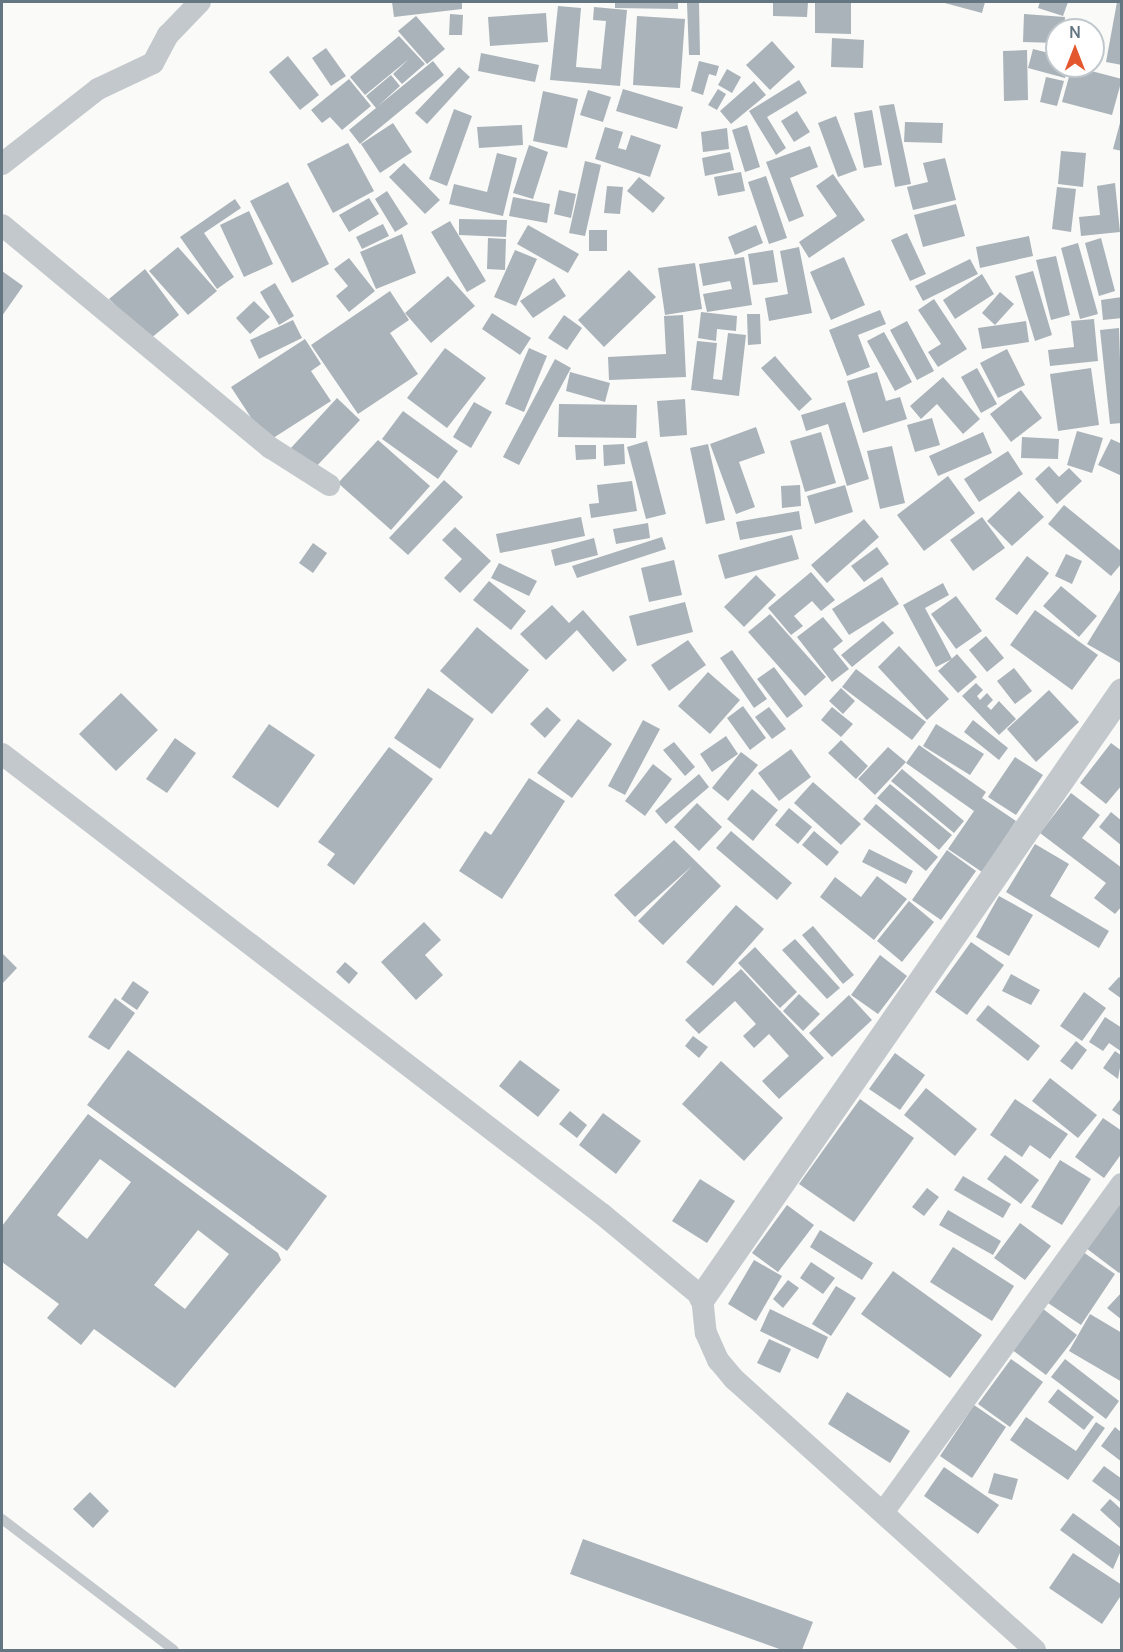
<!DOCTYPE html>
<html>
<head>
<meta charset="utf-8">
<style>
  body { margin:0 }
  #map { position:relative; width:1123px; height:1652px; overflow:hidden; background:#fafaf8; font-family:Manrope,sans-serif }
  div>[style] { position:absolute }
  .building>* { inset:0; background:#aab3b9 }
  .service>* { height:10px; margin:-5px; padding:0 5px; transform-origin:5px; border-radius:5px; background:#c3c8cc }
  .minor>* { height:22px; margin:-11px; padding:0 11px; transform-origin:11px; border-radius:11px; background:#c3c8cc }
  .tertiary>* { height:27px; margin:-13.5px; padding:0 13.5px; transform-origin:13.5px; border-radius:13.5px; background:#c3c8cc }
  span { translate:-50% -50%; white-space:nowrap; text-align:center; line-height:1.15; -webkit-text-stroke:6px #fff; paint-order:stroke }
  .frame { position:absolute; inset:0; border:3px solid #657683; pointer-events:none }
  .north { position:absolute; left:1045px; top:18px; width:60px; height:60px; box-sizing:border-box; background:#fff; border:2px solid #c1c8cd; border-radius:50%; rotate:0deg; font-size:16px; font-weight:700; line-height:24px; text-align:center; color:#657683 }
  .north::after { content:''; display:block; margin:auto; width:21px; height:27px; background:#e4572e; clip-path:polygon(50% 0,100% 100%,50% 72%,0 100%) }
</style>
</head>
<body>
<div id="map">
  <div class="building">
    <i style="clip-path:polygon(392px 2px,462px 2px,462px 9px,394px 17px)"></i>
    <i style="clip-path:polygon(615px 2px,678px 2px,678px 9px,615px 8px)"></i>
    <i style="clip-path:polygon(773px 2px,808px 2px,807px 17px,773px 16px)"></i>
    <i style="clip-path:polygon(815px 2px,851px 3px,851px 34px,815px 33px)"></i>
    <i style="clip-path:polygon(941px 2px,985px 2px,982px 13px)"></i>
    <i style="clip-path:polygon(1040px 2px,1068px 2px,1063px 16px,1038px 8px)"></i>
    <i style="clip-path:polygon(1117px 2px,1122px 2px,1122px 65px,1106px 62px)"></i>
    <i style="clip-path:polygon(687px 3px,699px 3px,700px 55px,689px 55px)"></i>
    <i style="clip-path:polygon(558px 6px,581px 8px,576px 67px,601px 69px,606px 21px,593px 20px,594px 7px,627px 10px,620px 86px,550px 80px)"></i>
    <i style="clip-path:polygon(546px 13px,548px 42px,490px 46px,488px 17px)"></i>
    <i style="clip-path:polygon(450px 14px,463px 15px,462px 35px,449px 35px)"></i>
    <i style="clip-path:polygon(1024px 14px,1065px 17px,1064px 30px,1057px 30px,1057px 43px,1023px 42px)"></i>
    <i style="clip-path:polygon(416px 16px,445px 49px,427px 64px,398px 31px)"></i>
    <i style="clip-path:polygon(637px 16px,685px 19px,680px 88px,633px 85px)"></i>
    <i style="clip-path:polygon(399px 36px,425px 64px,402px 84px,393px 74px,409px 59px,365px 95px,350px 77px)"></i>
    <i style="clip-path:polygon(832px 38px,864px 40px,863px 68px,831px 67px)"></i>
    <i style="clip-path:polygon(772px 41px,795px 67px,770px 90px,746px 65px)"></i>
    <i style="clip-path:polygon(326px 48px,346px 76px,331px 86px,312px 58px)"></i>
    <i style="clip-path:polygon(1033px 49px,1057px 55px,1057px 66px,1068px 66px,1065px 78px,1028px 68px)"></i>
    <i style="clip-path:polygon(1027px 50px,1028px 100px,1004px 101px,1003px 51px)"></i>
    <i style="clip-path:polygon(481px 53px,539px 65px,535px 82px,478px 71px)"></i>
    <i style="clip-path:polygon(288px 56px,319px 95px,300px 110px,269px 72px)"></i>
    <i style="clip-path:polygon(433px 61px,444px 75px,360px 144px,349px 130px,376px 108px,366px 96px,391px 75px,400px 86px,378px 106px)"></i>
    <i style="clip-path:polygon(699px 61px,719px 66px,716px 76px,709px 74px,703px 95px,691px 91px)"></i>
    <i style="clip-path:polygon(1072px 66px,1122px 79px,1112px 115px,1062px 102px)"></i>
    <i style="clip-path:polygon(459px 67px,470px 77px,427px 124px,415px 113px)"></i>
    <i style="clip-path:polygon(727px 69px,741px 77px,732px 93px,718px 85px)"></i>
    <i style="clip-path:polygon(1046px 77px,1064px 81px,1057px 106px,1040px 102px)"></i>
    <i style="clip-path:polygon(349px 79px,371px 106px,342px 130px,330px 117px,322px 123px,311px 110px)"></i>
    <i style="clip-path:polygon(799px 80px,807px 93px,767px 117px,786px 148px,776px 155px,749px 111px)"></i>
    <i style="clip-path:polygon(754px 81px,766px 95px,731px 124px,720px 111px)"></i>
    <i style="clip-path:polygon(623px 89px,683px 107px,677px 129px,616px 111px)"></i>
    <i style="clip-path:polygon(718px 89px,726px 94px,717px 110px,708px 105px)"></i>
    <i style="clip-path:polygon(588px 90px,611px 97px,603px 122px,580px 115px)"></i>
    <i style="clip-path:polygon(543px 91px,578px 99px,567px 148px,533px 141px)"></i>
    <i style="clip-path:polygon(894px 104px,911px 184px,895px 187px,879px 106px)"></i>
    <i style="clip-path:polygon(454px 109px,472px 116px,447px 186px,429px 179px)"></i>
    <i style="clip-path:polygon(872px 110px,882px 165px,864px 168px,854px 113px)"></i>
    <i style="clip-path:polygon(797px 111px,810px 132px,794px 142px,781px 121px)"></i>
    <i style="clip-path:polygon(836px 116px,857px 170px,838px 177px,818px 123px)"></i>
    <i style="clip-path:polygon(1121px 119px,1122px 120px,1122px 151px,1113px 149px)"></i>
    <i style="clip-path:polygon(905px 122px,943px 123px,942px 143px,904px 142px)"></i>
    <i style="clip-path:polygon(393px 123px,412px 152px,380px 173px,361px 144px)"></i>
    <i style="clip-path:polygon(522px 125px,523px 145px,479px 148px,477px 127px)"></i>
    <i style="clip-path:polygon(747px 125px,760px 167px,745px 172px,732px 130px)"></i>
    <i style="clip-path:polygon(605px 127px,623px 132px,618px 148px,626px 150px,631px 135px,661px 145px,650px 177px,595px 159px)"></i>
    <i style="clip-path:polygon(727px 128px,729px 149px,703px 152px,701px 132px)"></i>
    <i style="clip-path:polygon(348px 143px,374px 191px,333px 213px,307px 164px)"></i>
    <i style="clip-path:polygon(529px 145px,548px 152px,533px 199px,513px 193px)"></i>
    <i style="clip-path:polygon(810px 146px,818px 167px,790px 178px,804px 216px,789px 222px,766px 162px)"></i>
    <i style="clip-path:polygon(1061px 151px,1086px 153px,1083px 187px,1058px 184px)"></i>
    <i style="clip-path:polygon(730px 152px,734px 170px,705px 176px,702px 158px)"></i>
    <i style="clip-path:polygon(497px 153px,517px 158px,503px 216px,449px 204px,454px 184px,487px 192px)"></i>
    <i style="clip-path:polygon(945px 158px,956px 200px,913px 210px,907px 187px,928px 182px,923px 163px)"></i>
    <i style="clip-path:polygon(585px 161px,601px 165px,585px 236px,569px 233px)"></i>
    <i style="clip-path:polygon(404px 163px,440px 200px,425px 214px,389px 177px)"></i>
    <i style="clip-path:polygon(741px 172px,745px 191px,718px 196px,714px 177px)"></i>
    <i style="clip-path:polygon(833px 174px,865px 220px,809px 258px,799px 242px,837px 216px,816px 186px)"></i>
    <i style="clip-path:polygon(766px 176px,787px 238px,769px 244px,748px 182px)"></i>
    <i style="clip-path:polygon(639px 177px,665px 198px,653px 213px,627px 191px)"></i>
    <i style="clip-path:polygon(288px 182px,329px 264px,292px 283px,250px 201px)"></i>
    <i style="clip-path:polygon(1115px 183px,1120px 232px,1081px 236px,1079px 217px,1100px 215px,1097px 186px)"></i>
    <i style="clip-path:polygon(607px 186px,623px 187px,620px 214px,604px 213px)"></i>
    <i style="clip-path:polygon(1057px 187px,1076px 189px,1071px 232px,1052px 229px)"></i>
    <i style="clip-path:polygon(559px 190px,576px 194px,571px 218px,554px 214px)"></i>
    <i style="clip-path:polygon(387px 191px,408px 224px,395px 232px,375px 199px)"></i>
    <i style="clip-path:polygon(513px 197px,550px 204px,547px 223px,509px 216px)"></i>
    <i style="clip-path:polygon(369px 198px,379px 214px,349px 232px,339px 215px)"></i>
    <i style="clip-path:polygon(235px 199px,241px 208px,204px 233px,234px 277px,217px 289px,180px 237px)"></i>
    <i style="clip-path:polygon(956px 204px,965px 236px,923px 247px,914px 215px)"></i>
    <i style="clip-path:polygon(249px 211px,273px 264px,244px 277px,220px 225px)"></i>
    <i style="clip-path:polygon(459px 219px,507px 220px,506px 237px,459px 235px)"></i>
    <i style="clip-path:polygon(450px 221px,486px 281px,467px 292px,431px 232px)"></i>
    <i style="clip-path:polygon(383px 224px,389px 236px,362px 249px,356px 237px)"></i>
    <i style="clip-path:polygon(528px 225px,579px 254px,568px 273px,517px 244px)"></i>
    <i style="clip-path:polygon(756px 225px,763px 243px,735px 255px,728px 237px)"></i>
    <i style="clip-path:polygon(589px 230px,607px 230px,607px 251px,589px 251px)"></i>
    <i style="clip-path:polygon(907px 233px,926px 274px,910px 281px,891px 240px)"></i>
    <i style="clip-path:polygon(402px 234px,416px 273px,376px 289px,360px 252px)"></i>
    <i style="clip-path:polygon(1029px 236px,1033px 256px,980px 268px,976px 247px)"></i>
    <i style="clip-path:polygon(488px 238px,506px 239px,505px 270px,487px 269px)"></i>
    <i style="clip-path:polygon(1101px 238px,1115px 291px,1099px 296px,1085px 243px)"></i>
    <i style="clip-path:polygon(1078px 243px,1098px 314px,1080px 319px,1061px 248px)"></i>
    <i style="clip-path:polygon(178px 247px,217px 291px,188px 315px,149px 271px)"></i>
    <i style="clip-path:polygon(799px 247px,812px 313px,769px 321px,765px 298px,788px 294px,780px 251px)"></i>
    <i style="clip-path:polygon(515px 250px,537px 259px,516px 306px,494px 297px)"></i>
    <i style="clip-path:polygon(773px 250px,778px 282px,753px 285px,748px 254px)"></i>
    <i style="clip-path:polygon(1056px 256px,1070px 315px,1051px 320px,1036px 260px)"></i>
    <i style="clip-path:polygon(744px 257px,752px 305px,707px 312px,703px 294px,732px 289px,730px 281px,703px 286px,699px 264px)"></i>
    <i style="clip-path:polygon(844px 257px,865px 305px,831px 320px,810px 272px)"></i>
    <i style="clip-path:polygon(349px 258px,375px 291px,349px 312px,336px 296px,348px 286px,334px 269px)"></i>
    <i style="clip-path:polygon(970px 259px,978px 274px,923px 301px,915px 286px)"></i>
    <i style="clip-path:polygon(695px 263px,702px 309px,665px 315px,658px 268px)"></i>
    <i style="clip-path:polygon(145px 269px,179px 315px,150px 339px,109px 299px)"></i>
    <i style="clip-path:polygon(629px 270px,656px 297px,604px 347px,578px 320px)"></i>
    <i style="clip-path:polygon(2px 271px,23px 286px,2px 316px)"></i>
    <i style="clip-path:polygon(1033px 271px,1052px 335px,1035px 341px,1015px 276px)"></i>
    <i style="clip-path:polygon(982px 274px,994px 294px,955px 319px,943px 300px)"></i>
    <i style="clip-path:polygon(448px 276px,475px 306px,431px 343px,405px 313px)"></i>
    <i style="clip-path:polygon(554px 278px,566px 296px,533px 318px,520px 301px)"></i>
    <i style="clip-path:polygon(275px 283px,294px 316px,279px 325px,260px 292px)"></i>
    <i style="clip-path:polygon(390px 291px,409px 320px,390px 333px,418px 374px,358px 414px,311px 345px)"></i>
    <i style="clip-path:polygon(1000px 292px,1014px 304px,995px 325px,982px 313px)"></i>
    <i style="clip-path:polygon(1122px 297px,1122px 318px,1103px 320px,1101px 300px)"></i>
    <i style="clip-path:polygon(934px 299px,967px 349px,938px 367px,928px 352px,941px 344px,918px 310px)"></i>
    <i style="clip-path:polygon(254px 301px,270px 317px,250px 334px,236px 318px)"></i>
    <i style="clip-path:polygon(880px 310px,886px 324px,858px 335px,870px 367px,847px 376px,829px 330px)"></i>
    <i style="clip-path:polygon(701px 312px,737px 316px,736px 331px,717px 329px,716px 341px,698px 338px)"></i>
    <i style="clip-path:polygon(492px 313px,531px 338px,520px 355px,482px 329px)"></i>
    <i style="clip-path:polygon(747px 314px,760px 314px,761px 344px,748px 345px)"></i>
    <i style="clip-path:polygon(564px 315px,582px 328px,567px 350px,548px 338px)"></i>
    <i style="clip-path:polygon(683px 315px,686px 377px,609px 380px,608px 357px,666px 354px,664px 316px)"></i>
    <i style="clip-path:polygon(1094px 319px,1098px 361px,1050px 366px,1048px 350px,1074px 347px,1071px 321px)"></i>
    <i style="clip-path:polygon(293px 320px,302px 338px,259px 359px,250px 340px)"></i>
    <i style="clip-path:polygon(907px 321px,934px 371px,917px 380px,890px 330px)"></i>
    <i style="clip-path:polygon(1026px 321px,1029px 342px,982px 349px,978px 328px)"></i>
    <i style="clip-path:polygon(1119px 328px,1122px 423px,1110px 424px,1100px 330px)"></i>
    <i style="clip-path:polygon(884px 332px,912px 382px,895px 391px,867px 341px)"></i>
    <i style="clip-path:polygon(728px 333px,746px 335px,739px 396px,691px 390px,697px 341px,717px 343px,713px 379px,722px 380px)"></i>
    <i style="clip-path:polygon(305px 339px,321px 364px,311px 371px,331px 401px,267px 442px,231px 387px)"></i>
    <i style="clip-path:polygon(445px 348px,486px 378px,447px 428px,407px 398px)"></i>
    <i style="clip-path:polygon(529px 348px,547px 356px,524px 412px,505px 404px)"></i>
    <i style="clip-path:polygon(1007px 349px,1025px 385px,998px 398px,980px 363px)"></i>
    <i style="clip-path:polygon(775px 356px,812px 399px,799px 411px,761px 368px)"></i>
    <i style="clip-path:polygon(555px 359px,571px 368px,519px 465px,503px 457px)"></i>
    <i style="clip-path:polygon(977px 368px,997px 404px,981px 413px,961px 377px)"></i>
    <i style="clip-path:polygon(1091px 368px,1099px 425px,1058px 431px,1050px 374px)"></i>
    <i style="clip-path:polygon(570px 372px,610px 383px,605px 402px,566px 391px)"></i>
    <i style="clip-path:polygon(877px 372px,886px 401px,900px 397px,907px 419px,863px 433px,847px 381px)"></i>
    <i style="clip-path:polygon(943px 377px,980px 419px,963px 434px,937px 404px,921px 419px,910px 406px)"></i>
    <i style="clip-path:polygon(1021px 390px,1042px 418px,1011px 442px,990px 414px)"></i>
    <i style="clip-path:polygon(337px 398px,360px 420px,313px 470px,290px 449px)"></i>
    <i style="clip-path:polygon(685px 399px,687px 435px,660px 437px,657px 401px)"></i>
    <i style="clip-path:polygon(474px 402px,492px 412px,471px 448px,453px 437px)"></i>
    <i style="clip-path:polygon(845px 402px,869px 479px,847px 486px,828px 424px,806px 431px,801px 415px)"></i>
    <i style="clip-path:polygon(559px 404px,637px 405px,636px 438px,558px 437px)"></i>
    <i style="clip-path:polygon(403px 411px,458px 451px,438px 479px,382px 439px)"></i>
    <i style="clip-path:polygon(932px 418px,940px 445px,915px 452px,907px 425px)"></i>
    <i style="clip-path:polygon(756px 427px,765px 453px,739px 462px,755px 507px,736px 514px,710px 444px)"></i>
    <i style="clip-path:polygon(1077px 431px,1103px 438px,1092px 473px,1067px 465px)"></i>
    <i style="clip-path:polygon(821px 432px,836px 483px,805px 492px,790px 441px)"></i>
    <i style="clip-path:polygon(983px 432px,992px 453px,938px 476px,929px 456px)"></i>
    <i style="clip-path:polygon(1022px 437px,1059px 439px,1058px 459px,1021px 458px)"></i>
    <i style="clip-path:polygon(1111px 439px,1122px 444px,1122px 476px,1098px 465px)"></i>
    <i style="clip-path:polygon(378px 440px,430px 486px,391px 530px,338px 483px)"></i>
    <i style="clip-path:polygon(647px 441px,666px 514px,646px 519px,627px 447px)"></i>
    <i style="clip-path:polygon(624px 444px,625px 464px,604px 466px,603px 445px)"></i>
    <i style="clip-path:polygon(708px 444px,725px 520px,706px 524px,690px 448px)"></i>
    <i style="clip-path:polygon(575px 445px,596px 445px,596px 459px,576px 460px)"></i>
    <i style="clip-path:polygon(892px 446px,905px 503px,880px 509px,867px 451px)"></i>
    <i style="clip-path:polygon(1008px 451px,1023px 474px,979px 502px,964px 479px)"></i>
    <i style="clip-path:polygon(1049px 466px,1059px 477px,1069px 468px,1082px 481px,1057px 504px,1035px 479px)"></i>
    <i style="clip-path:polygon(948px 476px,975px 513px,924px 551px,897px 515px)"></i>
    <i style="clip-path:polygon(444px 480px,463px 497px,408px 555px,389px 538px)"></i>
    <i style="clip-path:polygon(632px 481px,637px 511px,591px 518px,589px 504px,599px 503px,597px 485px)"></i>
    <i style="clip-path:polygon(800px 485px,801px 506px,782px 508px,781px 486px)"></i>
    <i style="clip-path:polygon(845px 485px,853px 512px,815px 524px,807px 496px)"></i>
    <i style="clip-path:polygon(1019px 491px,1044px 517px,1012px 546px,987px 521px)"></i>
    <i style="clip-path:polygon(1064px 505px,1122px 552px,1122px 563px,1111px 576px,1048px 524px)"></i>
    <i style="clip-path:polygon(799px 511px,802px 529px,740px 540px,736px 522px)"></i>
    <i style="clip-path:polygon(581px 517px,585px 536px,500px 553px,496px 534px)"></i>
    <i style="clip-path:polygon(982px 517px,1005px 548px,973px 571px,950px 540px)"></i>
    <i style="clip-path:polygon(864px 519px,879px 537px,827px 583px,811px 565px)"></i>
    <i style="clip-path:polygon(648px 523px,650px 538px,616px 544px,613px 529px)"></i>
    <i style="clip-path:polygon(455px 527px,491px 561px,460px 593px,444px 578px,462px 559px,442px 540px)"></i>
    <i style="clip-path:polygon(792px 535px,799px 559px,725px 579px,718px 555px)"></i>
    <i style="clip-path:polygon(662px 537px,666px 549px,577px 578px,572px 566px)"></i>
    <i style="clip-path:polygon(594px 538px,598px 555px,555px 566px,551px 550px)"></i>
    <i style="clip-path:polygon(313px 543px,327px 553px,313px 573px,299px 563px)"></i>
    <i style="clip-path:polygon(877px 547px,889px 564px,864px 582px,851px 566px)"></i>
    <i style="clip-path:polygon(1066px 554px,1082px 561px,1072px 584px,1055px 576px)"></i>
    <i style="clip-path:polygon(1027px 556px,1049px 573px,1017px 615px,995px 599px)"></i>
    <i style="clip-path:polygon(674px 560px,682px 595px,649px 602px,641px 568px)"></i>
    <i style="clip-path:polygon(499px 563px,537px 581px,529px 596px,491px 578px)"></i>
    <i style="clip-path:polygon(811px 572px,835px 600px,821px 611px,812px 601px,794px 616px,803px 626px,791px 635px,768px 608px)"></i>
    <i style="clip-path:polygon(756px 575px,776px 595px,744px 627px,724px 607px)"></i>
    <i style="clip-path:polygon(882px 577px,899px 604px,849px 635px,832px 609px)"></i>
    <i style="clip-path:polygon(489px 581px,526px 611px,511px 630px,473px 600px)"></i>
    <i style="clip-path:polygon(943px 583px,949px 595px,925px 608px,952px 659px,936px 667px,903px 605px)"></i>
    <i style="clip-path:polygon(1061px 586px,1097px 616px,1079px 637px,1043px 606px)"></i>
    <i style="clip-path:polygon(1122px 587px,1122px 664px,1087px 644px)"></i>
    <i style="clip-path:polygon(956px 596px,982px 631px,956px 649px,931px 614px)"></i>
    <i style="clip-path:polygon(685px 602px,693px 632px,637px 646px,629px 616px)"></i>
    <i style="clip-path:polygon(552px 605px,569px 623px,583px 610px,627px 660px,613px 672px,577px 630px,546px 660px,520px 634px)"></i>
    <i style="clip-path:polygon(1035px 610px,1098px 655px,1072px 690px,1010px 645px)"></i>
    <i style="clip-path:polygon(770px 614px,826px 677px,805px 696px,748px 632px)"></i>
    <i style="clip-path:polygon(823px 617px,843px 641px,833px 649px,849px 669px,832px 682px,797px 637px)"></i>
    <i style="clip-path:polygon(883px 621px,894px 633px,852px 667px,841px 655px)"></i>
    <i style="clip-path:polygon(477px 627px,529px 670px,492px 714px,440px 671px)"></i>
    <i style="clip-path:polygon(986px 636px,1004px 658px,987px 672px,969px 650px)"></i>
    <i style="clip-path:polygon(688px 640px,706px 665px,669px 691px,651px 665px)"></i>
    <i style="clip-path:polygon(899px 646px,949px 699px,927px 720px,878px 667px)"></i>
    <i style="clip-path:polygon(732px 650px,767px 699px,754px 708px,720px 658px)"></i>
    <i style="clip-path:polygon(957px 654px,977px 677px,958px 693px,938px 671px)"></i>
    <i style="clip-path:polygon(774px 667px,803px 706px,787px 718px,757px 679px)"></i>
    <i style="clip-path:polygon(1014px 668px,1032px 691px,1015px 704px,997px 681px)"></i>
    <i style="clip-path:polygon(856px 669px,926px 722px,912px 740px,842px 687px)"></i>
    <i style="clip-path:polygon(708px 672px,740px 700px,710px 734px,678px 706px)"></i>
    <i style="clip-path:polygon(976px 683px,983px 690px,977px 696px,980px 700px,987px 693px,993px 700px,987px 706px,991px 710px,999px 701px,1016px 719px,999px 735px,962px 696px)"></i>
    <i style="clip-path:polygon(428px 688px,474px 719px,440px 769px,394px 738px)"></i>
    <i style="clip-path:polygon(841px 688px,855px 701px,843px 714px,829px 701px)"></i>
    <i style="clip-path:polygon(1049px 690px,1079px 722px,1036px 762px,1007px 729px)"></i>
    <i style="clip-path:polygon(121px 693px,158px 730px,116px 771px,79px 734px)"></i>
    <i style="clip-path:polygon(743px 706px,766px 738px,750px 750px,727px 718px)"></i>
    <i style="clip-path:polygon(547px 707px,561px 720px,545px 738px,530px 724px)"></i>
    <i style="clip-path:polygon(769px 707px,786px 729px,772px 739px,755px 717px)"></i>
    <i style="clip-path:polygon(832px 707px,853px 724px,841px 737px,821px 720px)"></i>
    <i style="clip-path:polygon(578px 719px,612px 744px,572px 798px,537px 773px)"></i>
    <i style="clip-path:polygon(643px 720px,660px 729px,625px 795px,608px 786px)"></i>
    <i style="clip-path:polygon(973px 720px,1008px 748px,999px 760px,964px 732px)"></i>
    <i style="clip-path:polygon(269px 724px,315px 755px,278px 808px,232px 777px)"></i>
    <i style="clip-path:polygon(936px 724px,984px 754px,970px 775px,923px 746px)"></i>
    <i style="clip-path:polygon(726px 736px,738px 754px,712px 772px,700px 754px)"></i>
    <i style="clip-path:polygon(175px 738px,196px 753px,167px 793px,146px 779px)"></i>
    <i style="clip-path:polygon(841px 740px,868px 766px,856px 779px,828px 753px)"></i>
    <i style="clip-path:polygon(674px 742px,695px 767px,685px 776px,663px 750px)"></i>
    <i style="clip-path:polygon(1111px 743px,1122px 751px,1122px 785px,1106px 804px,1080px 783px)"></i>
    <i style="clip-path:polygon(919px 745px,986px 792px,982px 798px,1016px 821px,982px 872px,948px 849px,974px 811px,906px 763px)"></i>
    <i style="clip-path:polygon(389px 747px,433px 779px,354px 885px,327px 865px,335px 854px,318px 842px)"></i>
    <i style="clip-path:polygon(888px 747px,906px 762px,875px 795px,858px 779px)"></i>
    <i style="clip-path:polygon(791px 749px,811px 777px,779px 801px,758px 773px)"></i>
    <i style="clip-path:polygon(741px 752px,758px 765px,728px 801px,712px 788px)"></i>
    <i style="clip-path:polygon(1015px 757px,1043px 775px,1016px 815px,988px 797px)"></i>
    <i style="clip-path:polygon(653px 764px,672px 779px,645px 816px,625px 801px)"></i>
    <i style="clip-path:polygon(902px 769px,964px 821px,954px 833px,891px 781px)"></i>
    <i style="clip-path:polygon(699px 774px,709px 787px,666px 824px,655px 811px)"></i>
    <i style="clip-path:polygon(529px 778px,565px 801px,502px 899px,459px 871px,485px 831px,491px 835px)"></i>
    <i style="clip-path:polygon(813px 782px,861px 824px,841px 845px,794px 803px)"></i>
    <i style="clip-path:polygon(890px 784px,952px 835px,939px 850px,877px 798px)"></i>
    <i style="clip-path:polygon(752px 789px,778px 810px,753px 841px,727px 819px)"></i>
    <i style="clip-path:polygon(1071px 793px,1100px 815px,1082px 838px,1122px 868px,1122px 906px,1115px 914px,1094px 898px,1106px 883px,1040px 833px)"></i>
    <i style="clip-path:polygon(697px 803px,722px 827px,699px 851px,674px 827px)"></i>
    <i style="clip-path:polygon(876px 804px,938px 857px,926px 871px,863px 819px)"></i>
    <i style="clip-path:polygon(789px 808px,812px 827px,798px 844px,775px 825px)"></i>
    <i style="clip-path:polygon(1111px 812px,1122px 821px,1122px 846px,1099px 827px)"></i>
    <i style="clip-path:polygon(731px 831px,792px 883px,777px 900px,716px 848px)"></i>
    <i style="clip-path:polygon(814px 831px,839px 852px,827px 866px,802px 845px)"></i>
    <i style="clip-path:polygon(674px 840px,721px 886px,663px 945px,638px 921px,692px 866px,635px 917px,614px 895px)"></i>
    <i style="clip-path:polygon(1035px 844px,1069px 864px,1050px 896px,1109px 931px,1099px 948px,1006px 892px)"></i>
    <i style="clip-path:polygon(869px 849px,913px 871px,906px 884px,862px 862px)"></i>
    <i style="clip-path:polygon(947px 850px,976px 871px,941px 920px,912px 900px)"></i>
    <i style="clip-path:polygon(877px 876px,907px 899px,874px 940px,820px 897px,835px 877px,861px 897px)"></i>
    <i style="clip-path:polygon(999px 896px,1033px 915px,1009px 956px,976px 937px)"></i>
    <i style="clip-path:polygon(909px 901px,934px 922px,902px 962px,877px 941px)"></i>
    <i style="clip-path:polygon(736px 905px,764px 929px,713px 986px,686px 962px)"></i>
    <i style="clip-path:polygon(424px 922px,441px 940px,425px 955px,443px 975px,416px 1000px,381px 962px)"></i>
    <i style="clip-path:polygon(813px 926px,854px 975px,843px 984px,802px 935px)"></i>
    <i style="clip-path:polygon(795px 939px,840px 988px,827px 999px,782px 950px)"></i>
    <i style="clip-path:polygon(971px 942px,1004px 965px,967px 1015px,935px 992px)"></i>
    <i style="clip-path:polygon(755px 947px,797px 992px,780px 1008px,738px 963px)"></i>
    <i style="clip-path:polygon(2px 953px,17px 968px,2px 984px)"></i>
    <i style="clip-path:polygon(880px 955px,907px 976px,878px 1014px,851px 995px)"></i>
    <i style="clip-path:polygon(345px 962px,358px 973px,349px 984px,336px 972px)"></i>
    <i style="clip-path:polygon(741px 969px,824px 1058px,779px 1099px,762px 1081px,789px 1056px,769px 1034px,754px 1048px,743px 1036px,756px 1024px,735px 1001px,699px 1034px,685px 1020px)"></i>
    <i style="clip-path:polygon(1011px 974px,1040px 990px,1031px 1005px,1002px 991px)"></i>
    <i style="clip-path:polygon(1119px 977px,1122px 979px,1122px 999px,1108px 989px)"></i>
    <i style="clip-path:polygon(133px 981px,149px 992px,137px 1010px,121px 999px)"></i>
    <i style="clip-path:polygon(1084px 992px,1106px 1008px,1082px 1041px,1060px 1026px)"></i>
    <i style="clip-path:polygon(799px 994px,820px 1014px,803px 1031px,783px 1011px)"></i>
    <i style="clip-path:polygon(849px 995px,872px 1020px,832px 1057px,809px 1033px)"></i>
    <i style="clip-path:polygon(115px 998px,135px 1013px,109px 1050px,88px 1037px)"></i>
    <i style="clip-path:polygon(988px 1005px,1040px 1046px,1028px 1061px,976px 1020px)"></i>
    <i style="clip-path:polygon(1105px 1017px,1122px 1028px,1122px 1052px,1109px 1043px,1103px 1051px,1089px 1042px)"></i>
    <i style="clip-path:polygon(693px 1036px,708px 1047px,699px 1058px,685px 1046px)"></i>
    <i style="clip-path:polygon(1076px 1041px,1087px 1050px,1072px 1070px,1060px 1061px)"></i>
    <i style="clip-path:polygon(128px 1050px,327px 1196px,287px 1251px,87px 1105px)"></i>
    <i style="clip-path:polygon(1115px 1051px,1122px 1056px,1118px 1079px,1103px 1068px)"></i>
    <i style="clip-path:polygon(895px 1053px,925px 1075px,900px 1110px,869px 1089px)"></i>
    <i style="clip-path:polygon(520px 1060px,560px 1090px,538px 1117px,499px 1086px)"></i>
    <i style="clip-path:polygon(721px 1061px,783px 1118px,744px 1161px,682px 1104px)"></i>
    <i style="clip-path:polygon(1050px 1078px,1097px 1115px,1078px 1138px,1032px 1101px)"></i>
    <i style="clip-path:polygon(926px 1088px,977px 1129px,955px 1156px,904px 1115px)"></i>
    <i style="clip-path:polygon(1122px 1097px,1122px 1117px,1112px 1110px)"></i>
    <i style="clip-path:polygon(860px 1099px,914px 1138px,854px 1222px,799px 1184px)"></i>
    <i style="clip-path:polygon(1015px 1099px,1068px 1134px,1050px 1159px,1030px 1145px,1022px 1157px,990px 1135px)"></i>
    <i style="clip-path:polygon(570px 1111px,587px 1125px,577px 1138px,559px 1124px)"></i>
    <i style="clip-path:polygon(603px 1113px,641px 1141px,616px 1174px,579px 1145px)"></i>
    <i style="clip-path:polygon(evenodd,88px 1114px,278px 1253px,281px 1260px,175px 1388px,94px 1329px,81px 1345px,47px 1318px,59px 1304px,2px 1262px,2px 1226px,88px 1114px,100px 1159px,131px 1182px,87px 1239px,57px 1215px,100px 1159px,88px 1114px,198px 1230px,229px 1254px,185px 1309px,154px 1285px,198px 1230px)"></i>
    <i style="clip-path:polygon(1103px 1118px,1122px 1131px,1122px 1153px,1104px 1178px,1075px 1157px)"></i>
    <i style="clip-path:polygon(1005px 1155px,1039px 1180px,1021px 1204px,987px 1179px)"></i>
    <i style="clip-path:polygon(1060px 1160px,1091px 1179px,1062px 1225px,1031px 1207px)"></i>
    <i style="clip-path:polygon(963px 1176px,1011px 1204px,1003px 1218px,954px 1190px)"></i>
    <i style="clip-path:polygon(700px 1179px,735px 1201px,707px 1243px,672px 1221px)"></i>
    <i style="clip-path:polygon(927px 1188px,939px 1197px,924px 1216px,912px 1207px)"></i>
    <i style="clip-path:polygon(1122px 1201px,1122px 1271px,1119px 1273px,1086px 1248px)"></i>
    <i style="clip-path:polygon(787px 1205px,814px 1225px,778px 1272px,752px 1253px)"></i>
    <i style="clip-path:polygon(948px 1210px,1001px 1241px,993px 1255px,939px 1225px)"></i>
    <i style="clip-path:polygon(1020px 1223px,1051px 1246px,1025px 1280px,994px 1258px)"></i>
    <i style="clip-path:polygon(820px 1230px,873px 1263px,862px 1280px,810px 1247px)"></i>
    <i style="clip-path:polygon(953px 1247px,1014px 1286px,992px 1321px,930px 1282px)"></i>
    <i style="clip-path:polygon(1083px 1252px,1115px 1274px,1081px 1325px,1048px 1303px)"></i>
    <i style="clip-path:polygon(754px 1260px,782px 1276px,756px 1321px,728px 1304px)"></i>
    <i style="clip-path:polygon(811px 1262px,835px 1278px,823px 1294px,800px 1278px)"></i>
    <i style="clip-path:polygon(893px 1271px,982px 1335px,950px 1378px,861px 1314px)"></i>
    <i style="clip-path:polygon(788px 1280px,799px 1288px,783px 1308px,773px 1299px)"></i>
    <i style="clip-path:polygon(836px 1286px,856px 1298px,831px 1336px,812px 1324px)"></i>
    <i style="clip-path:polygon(1122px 1292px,1122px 1320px,1107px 1308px)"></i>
    <i style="clip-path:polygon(1042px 1308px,1077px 1335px,1046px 1375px,1011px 1349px)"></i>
    <i style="clip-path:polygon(770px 1309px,828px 1337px,818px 1359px,760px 1331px)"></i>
    <i style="clip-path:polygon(1090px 1314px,1122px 1333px,1122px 1382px,1069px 1351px)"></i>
    <i style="clip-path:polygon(769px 1339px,791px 1349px,780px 1373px,757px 1363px)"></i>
    <i style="clip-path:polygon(1011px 1359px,1043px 1382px,1010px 1427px,978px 1404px)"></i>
    <i style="clip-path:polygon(1065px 1359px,1119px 1401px,1106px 1419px,1051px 1377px)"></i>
    <i style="clip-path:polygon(1058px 1389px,1094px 1417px,1084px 1430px,1048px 1402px)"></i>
    <i style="clip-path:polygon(847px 1392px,910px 1431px,890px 1463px,828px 1424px)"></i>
    <i style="clip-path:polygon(974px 1405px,1006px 1427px,972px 1478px,940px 1456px)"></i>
    <i style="clip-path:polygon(1026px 1417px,1076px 1451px,1096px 1422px,1105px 1428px,1068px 1480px,1010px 1440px)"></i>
    <i style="clip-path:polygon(1115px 1427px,1122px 1433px,1122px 1462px,1101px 1446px)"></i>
    <i style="clip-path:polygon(1104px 1466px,1122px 1479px,1122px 1503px,1092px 1481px)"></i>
    <i style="clip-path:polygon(944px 1467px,999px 1505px,978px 1534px,924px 1496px)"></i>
    <i style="clip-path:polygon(994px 1473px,1018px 1479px,1012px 1500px,988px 1493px)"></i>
    <i style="clip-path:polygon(90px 1492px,109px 1511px,93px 1528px,73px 1509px)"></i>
    <i style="clip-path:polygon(1110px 1499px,1122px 1510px,1122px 1530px,1100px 1510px)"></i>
    <i style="clip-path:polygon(1073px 1513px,1122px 1548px,1113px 1569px,1060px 1530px)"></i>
    <i style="clip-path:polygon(583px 1539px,813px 1622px,802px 1650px,782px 1650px,570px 1574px)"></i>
    <i style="clip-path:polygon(1073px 1553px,1122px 1585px,1122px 1594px,1102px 1624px,1049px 1588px)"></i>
  </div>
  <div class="service">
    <i style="left:2px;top:1519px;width:216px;rotate:37.3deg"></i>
  </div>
  <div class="minor">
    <i style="left:2px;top:164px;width:122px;rotate:-38deg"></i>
    <i style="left:98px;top:89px;width:61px;rotate:-25.3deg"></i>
    <i style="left:153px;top:63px;width:32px;rotate:-62deg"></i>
    <i style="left:168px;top:35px;width:46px;rotate:-45.9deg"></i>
    <i style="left:2px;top:225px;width:349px;rotate:39.7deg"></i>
    <i style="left:271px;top:448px;width:69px;rotate:32.5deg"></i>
    <i style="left:2px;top:754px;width:756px;rotate:37.48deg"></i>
    <i style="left:602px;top:1214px;width:130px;rotate:39.7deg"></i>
    <i style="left:702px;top:1297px;width:36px;rotate:84deg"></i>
    <i style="left:706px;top:1333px;width:30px;rotate:66deg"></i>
    <i style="left:718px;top:1360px;width:25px;rotate:50deg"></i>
    <i style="left:734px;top:1379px;width:405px;rotate:42deg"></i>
    <i style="left:884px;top:1511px;width:404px;rotate:-54deg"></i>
  </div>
  <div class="tertiary">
    <i style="left:702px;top:1297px;width:737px;rotate:-55.28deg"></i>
  </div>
  <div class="frame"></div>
  <div class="north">N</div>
</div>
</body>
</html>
